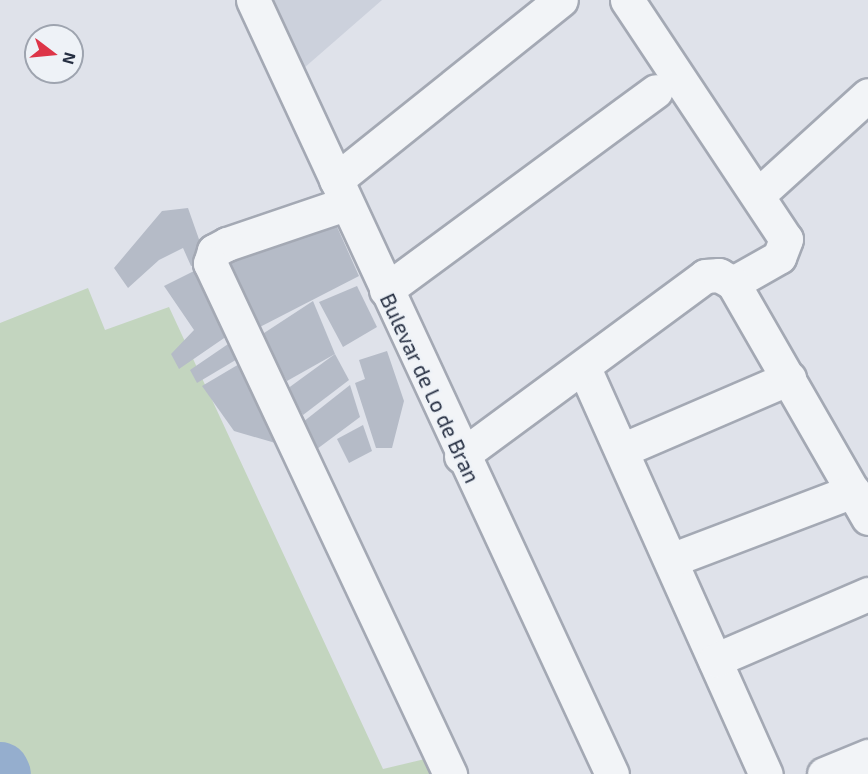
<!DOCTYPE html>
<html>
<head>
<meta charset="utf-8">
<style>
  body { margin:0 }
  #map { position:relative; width:868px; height:774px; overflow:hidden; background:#dfe2ea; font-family:"Exo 2",sans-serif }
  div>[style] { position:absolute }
  .built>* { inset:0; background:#ccd1dc }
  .green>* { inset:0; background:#c3d5bf }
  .river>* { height:57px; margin:-28.5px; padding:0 28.5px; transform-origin:28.5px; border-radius:28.5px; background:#95aece }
  .building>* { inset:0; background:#b5bbc7 }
  .roads { filter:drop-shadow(2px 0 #a4a9b4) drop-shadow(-2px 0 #a4a9b4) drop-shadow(0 2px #a4a9b4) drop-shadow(0 -2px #a4a9b4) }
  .minor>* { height:33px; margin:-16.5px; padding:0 16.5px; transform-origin:16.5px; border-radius:16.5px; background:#f2f4f7 }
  span { translate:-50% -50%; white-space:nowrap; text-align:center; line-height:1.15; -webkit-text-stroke:4.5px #eef2f7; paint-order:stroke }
  .street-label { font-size:21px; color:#262f42 }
  .north { position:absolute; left:24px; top:24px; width:60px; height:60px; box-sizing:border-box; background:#eef2f7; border:2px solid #9ea4af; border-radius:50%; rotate:106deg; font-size:16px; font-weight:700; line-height:24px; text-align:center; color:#262f42 }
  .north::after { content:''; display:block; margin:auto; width:21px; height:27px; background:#dd3548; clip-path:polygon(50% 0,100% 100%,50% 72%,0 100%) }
</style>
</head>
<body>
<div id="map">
  <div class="built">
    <i style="clip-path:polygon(274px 0,382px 0,304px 68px)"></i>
  </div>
  <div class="green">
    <i style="clip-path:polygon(88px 288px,105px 330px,169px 307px,383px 769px,425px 759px,433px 774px,0 774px,0 323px)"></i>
  </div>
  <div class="river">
    <i style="left:0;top:770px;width:4px;rotate:63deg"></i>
  </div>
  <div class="building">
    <i style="clip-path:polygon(188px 208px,207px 262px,191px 266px,183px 248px,159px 260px,128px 288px,114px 268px,162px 211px)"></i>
    <i style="clip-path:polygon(334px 220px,359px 276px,256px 329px,220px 256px)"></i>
    <i style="clip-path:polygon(198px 269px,230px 334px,179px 369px,171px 354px,194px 330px,164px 286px)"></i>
    <i style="clip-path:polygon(357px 286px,377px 327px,343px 347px,319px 302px)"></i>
    <i style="clip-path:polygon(313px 301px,335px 354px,287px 381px,261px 335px)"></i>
    <i style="clip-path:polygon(234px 340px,244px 355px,197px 383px,190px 370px)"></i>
    <i style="clip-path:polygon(387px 351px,404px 401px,392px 448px,376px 448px,355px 383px,365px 379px,359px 360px)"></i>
    <i style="clip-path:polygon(335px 354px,349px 380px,303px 415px,287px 389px)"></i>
    <i style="clip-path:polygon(246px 360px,289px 447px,234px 431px,202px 386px)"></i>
    <i style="clip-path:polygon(350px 385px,360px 417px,317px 449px,303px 422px)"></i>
    <i style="clip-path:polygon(363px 425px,372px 451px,349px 463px,337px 439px)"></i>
  </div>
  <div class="roads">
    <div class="minor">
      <i style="left:253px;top:0;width:853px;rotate:65.12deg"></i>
      <i style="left:627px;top:0;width:287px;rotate:56.4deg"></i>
      <i style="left:786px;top:239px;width:19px;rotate:111deg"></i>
      <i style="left:779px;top:257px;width:53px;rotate:150.5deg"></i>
      <i style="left:336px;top:180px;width:288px;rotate:-38.7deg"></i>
      <i style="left:759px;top:194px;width:147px;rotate:-42.2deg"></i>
      <i style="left:345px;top:204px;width:125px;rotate:161.3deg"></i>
      <i style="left:227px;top:244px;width:15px;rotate:152deg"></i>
      <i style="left:214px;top:251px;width:13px;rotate:108deg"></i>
      <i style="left:210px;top:263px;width:565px;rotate:64.84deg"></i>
      <i style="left:386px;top:290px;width:335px;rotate:-36.4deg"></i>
      <i style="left:584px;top:368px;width:445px;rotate:65.9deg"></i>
      <i style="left:622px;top:450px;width:182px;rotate:-23.3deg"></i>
      <i style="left:461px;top:456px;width:303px;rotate:-36.4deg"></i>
      <i style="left:705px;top:276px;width:14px;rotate:-4deg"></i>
      <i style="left:719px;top:275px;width:16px;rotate:30deg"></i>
      <i style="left:733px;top:283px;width:271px;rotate:60.1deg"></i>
      <i style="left:671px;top:560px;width:195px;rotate:-20.8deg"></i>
      <i style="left:715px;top:660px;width:167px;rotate:-23.3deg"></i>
      <i style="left:824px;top:774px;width:48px;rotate:-22.2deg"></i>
    </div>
  </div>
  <div class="street-label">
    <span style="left:430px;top:388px;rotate:65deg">Bulevar de Lo de Bran</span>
  </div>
  <div class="north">N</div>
</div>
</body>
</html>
